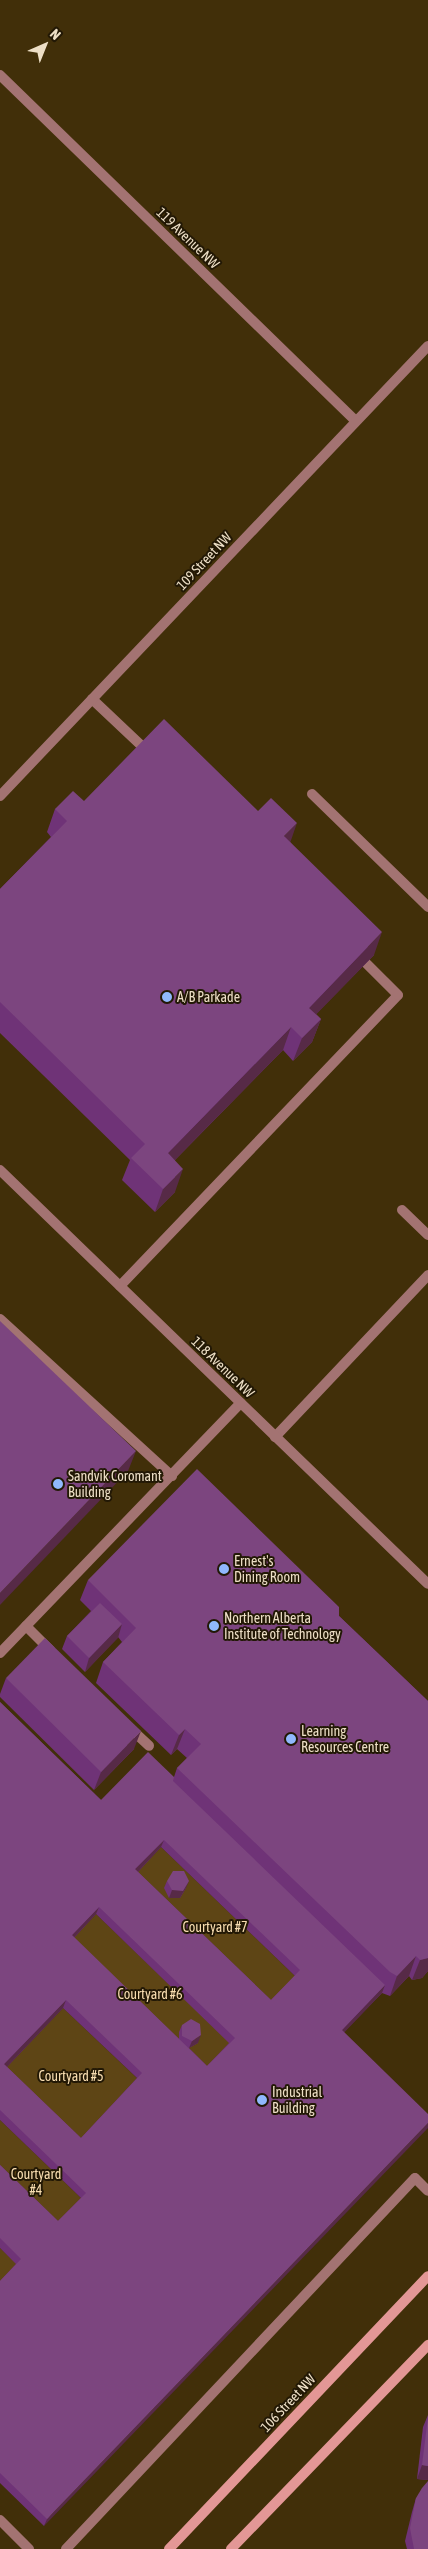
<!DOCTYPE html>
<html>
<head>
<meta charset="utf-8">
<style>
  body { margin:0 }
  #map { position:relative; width:428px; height:2549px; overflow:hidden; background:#412f09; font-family:"Asap Condensed",sans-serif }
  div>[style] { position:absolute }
  .green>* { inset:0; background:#5e4515 }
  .service>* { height:10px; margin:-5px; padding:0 5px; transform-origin:5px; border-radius:5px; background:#a37372 }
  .minor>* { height:10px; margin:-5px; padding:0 5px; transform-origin:5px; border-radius:5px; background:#a37372 }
  .secondary>* { height:10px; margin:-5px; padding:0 5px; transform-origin:5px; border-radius:5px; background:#e39796 }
  .wall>* { inset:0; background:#6f3377 }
  .shaded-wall>* { inset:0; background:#572a47 }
  .building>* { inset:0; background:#7c457f }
  .dots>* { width:14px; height:14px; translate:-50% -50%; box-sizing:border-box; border:2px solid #221805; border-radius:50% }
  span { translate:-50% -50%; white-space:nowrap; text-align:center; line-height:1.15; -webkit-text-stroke:4px #221805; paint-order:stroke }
  .street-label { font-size:14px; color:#eddfc6 }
  .poi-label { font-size:14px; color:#eddfc6 }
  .left { translate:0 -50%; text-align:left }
  .park-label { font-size:14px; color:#f8ddb0 }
  .north { position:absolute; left:20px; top:20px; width:50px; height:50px; -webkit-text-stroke:4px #221805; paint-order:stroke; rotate:44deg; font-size:14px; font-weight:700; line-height:20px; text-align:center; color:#eddfc6 }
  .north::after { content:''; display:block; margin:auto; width:18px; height:22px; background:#eddfc6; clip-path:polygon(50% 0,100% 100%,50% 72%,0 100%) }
</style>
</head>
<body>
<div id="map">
  <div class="green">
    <i style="clip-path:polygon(161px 1847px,297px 1978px,268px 2008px,133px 1877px)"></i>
    <i style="clip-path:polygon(96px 1914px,232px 2045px,205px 2073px,69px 1943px)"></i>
    <i style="clip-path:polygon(63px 2008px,140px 2081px,78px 2145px,2px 2072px)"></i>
    <i style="clip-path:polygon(0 2120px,83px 2200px,55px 2228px,0 2175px)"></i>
    <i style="clip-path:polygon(0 2248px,19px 2266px,0 2286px)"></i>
  </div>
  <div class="service">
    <i style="left:92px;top:699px;width:76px;rotate:43.4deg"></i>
    <i style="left:312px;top:794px;width:162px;rotate:44.2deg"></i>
    <i style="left:402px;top:1210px;width:36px;rotate:44deg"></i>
    <i style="left:120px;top:1286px;width:402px;rotate:-46.3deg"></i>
    <i style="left:398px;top:995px;width:45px;rotate:-135deg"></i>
    <i style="left:0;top:1319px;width:233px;rotate:42.4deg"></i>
    <i style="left:275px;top:1437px;width:223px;rotate:-46.6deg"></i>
    <i style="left:26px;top:1626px;width:34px;rotate:45deg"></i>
    <i style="left:0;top:1653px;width:347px;rotate:-46.1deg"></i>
    <i style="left:130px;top:1728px;width:26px;rotate:43deg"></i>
    <i style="left:0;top:2520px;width:41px;rotate:45deg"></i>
    <i style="left:66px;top:2549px;width:509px;rotate:-46.75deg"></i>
    <i style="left:415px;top:2178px;width:18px;rotate:45deg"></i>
  </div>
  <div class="minor">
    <i style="left:0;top:75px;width:496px;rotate:44.2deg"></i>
    <i style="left:0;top:796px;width:621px;rotate:-46.44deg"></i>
    <i style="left:0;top:1170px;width:595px;rotate:44.05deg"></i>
  </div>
  <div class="secondary">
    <i style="left:169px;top:2549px;width:376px;rotate:-46.5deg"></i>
    <i style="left:231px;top:2549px;width:284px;rotate:-46deg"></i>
  </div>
  <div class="wall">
    <i style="clip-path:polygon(84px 801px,290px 842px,374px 955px,316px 1014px,321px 1019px,312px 1042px,293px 1061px,283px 1050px,175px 1160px,175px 1192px,155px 1212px,122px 1180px,130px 1160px,0 1033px,0 889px,51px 837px,47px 832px,55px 809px)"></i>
    <i style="clip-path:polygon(evenodd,88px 1580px,339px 1616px,428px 1701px,428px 1971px,422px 1978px,412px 1980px,409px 1976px,390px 1996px,382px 1993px,344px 2032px,44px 2526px,0 2483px,0 2281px,16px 2264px,0 2248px,0 2165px,58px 2221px,81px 2198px,0 2120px,0 1702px,101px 1800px,174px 1777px,177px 1768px,187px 1758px,177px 1749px,171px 1755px,96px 1683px,103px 1662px,122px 1642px,118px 1637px,85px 1672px,62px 1649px,67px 1636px,91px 1611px,80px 1600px,88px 1580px,161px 1847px,295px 1976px,271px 2000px,138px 1872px,161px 1847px,88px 1580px,96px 1914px,229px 2043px,207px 2066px,189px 2048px,198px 2043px,182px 2025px,179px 2032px,179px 2039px,74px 1938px,96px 1914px,88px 1580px,63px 2008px,137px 2078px,81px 2138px,7px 2067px,63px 2008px)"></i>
    <i style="clip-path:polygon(6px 1678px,134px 1749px,94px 1790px,0 1697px,0 1694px)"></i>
    <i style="clip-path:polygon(167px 1881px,186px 1888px,180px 1898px,169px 1898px,164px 1888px)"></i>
    <i style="clip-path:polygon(428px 2415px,428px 2480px,417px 2479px,423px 2427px)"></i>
    <i style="clip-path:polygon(416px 2498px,428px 2549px,407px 2549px,405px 2541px,412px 2512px)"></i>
  </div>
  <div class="shaded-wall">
    <i style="clip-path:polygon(297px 823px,289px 846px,284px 836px)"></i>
    <i style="clip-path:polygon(382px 932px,374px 955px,301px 1030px,309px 1008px)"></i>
    <i style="clip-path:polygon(321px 1019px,312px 1042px,293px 1061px,302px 1038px)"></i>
    <i style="clip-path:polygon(291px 1027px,283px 1050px,159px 1176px,168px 1153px)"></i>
    <i style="clip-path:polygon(183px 1169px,175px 1192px,155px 1212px,163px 1189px)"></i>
    <i style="clip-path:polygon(136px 1451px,128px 1471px,0 1605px,0 1593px)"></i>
    <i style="clip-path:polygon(122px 1624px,118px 1638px,85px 1672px,89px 1658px)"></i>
    <i style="clip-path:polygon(185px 1729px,177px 1749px,171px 1755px,179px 1735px)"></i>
    <i style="clip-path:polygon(141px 1731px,134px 1749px,94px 1790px,101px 1772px)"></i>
    <i style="clip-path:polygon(164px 1840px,161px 1847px,133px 1877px,135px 1869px)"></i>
    <i style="clip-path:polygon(189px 1881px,186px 1888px,180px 1898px,169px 1898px,172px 1890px)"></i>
    <i style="clip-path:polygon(99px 1907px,96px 1914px,69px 1943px,72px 1935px)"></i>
    <i style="clip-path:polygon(416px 1956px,409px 1976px,390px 1996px,397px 1976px)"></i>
    <i style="clip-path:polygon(428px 1958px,428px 1971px,422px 1978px,412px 1980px,420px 1960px)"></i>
    <i style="clip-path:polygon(385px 1985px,382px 1993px,339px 2038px,342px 2030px)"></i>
    <i style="clip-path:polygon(66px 2000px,63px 2008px,2px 2072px,4px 2064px)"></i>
    <i style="clip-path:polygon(201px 2035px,198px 2043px,189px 2048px,192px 2041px)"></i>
    <i style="clip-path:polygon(428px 2123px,428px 2128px,44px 2526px,47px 2519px)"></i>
    <i style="clip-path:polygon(422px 2465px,428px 2466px,428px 2480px,417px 2479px)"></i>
  </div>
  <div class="building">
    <i style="clip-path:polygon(164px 719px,258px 811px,271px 798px,297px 823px,284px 836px,382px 932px,309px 1008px,321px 1019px,302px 1038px,291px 1027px,168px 1153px,183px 1169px,163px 1189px,131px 1158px,145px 1144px,0 1002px,0 889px,67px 821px,55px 809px,73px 791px,84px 801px)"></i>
    <i style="clip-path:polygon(0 1321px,136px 1451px,0 1593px)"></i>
    <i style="clip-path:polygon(197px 1469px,339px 1607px,339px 1616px,428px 1701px,428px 1958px,420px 1960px,416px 1956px,397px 1976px,390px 1972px,177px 1768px,201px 1744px,185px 1729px,179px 1735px,103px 1662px,136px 1628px,88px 1580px)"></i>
    <i style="clip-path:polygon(100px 1603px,122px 1624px,89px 1658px,67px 1636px)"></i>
    <i style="clip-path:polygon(45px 1638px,141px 1731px,101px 1772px,6px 1678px)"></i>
    <i style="clip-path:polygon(evenodd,0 1702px,101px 1800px,148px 1752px,174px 1777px,173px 1781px,385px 1985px,342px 2030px,428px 2114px,428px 2123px,47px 2519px,0 2473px,0 2281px,21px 2259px,0 2238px,0 2165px,58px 2221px,86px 2193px,0 2110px,0 1702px,164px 1840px,300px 1970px,271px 2000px,135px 1869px,164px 1840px,0 1702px,99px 1907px,235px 2038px,207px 2066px,72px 1935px,99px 1907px,0 1702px,66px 2000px,142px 2073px,81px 2138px,4px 2064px,66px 2000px)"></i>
    <i style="clip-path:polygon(173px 1871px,184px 1871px,189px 1881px,183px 1891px,172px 1890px,167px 1881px)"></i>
    <i style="clip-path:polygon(191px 2019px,200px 2024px,201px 2035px,192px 2041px,182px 2036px,182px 2025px)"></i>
    <i style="clip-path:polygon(428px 2417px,428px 2466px,422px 2465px)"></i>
    <i style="clip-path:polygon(428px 2481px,428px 2549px,414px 2549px,410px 2528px,416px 2498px,422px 2488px)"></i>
  </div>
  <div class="dots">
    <i style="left:167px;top:997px;background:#90b8fd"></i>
    <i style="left:58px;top:1484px;background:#90b8fd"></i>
    <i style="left:224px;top:1569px;background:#90b8fd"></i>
    <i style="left:214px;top:1626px;background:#90b8fd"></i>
    <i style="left:291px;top:1739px;background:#90b8fd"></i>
    <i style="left:262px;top:2100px;background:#90b8fd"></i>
  </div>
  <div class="street-label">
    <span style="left:188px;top:238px;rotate:44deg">119 Avenue NW</span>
    <span style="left:204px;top:561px;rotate:-47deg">109 Street NW</span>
    <span style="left:223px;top:1367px;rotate:44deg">118 Avenue NW</span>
    <span style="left:288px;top:2403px;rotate:-47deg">106 Street NW</span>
  </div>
  <div class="poi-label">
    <span class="left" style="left:177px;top:997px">A/B Parkade</span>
    <span class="left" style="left:68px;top:1484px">Sandvik Coromant<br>Building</span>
    <span class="left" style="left:234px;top:1569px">Ernest's<br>Dining Room</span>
    <span class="left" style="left:224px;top:1626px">Northern Alberta<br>Institute of Technology</span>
    <span class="left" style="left:301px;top:1739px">Learning<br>Resources Centre</span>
    <span class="left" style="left:272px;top:2100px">Industrial<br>Building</span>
  </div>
  <div class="park-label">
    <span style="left:215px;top:1927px">Courtyard #7</span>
    <span style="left:150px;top:1994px">Courtyard #6</span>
    <span style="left:71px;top:2076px">Courtyard #5</span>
    <span style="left:36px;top:2182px">Courtyard<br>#4</span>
  </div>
  <div class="north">N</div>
</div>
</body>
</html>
